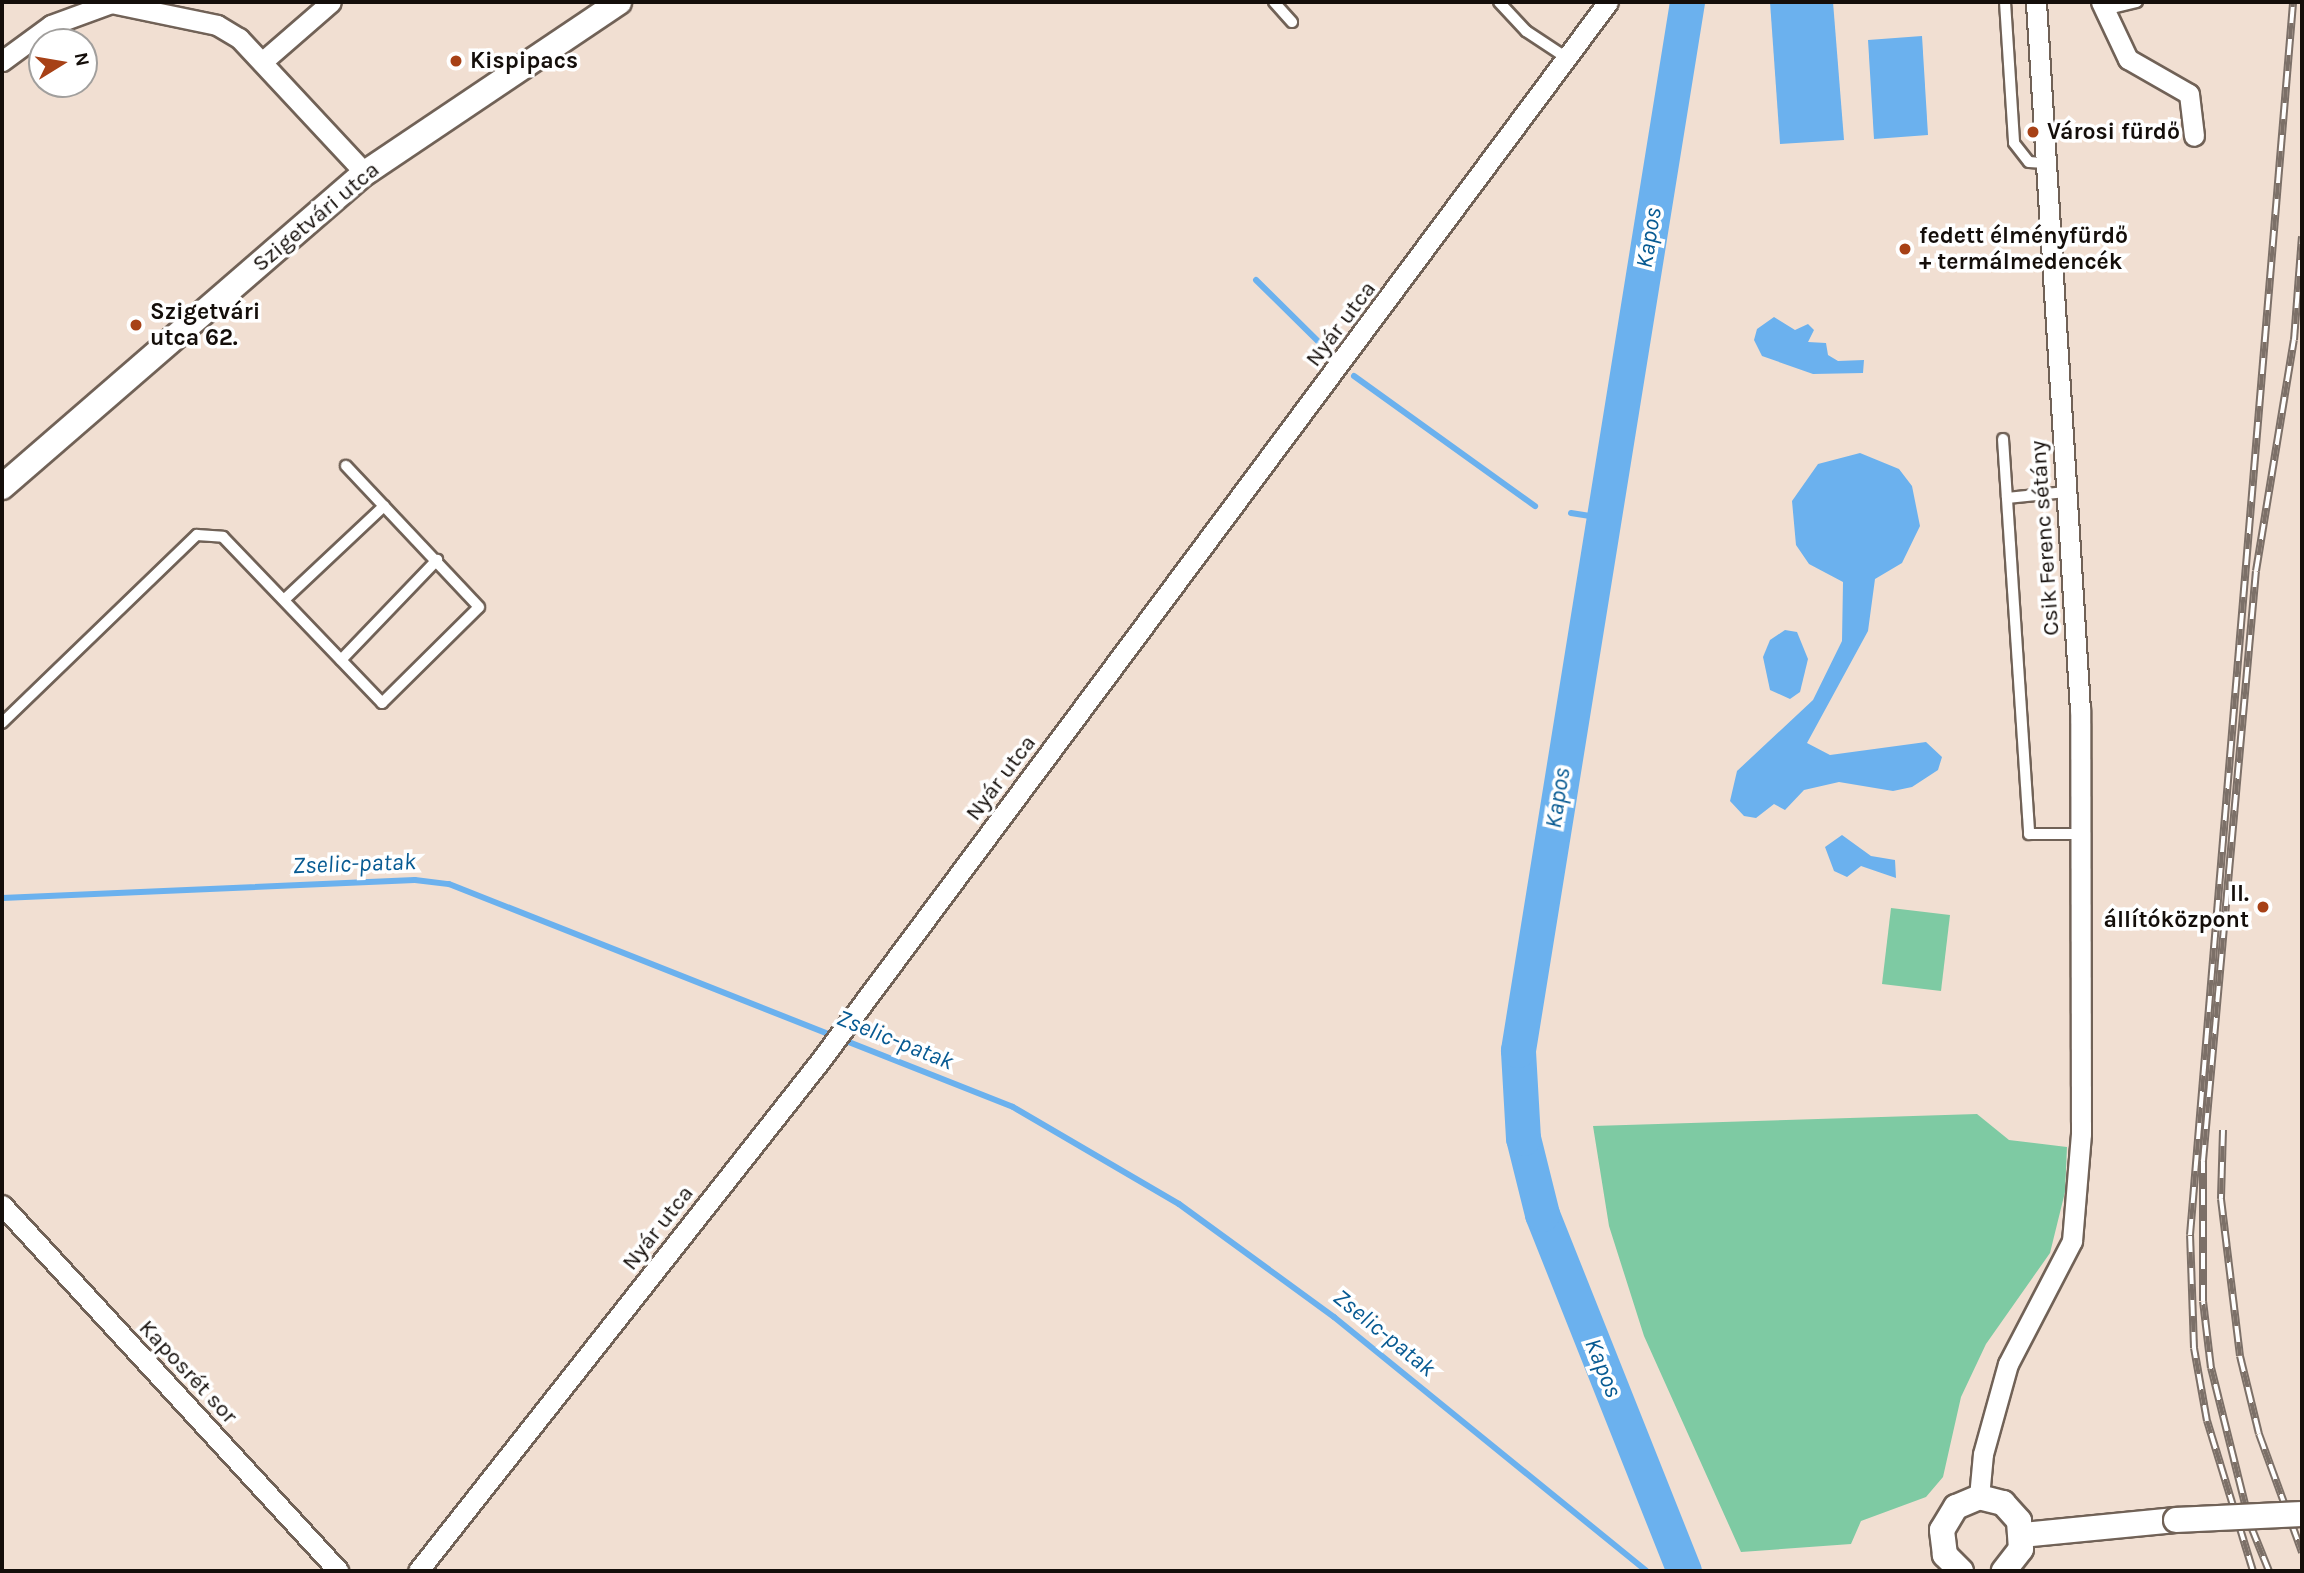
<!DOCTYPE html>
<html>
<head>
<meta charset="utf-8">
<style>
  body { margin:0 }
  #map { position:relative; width:2304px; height:1573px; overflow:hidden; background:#f1dfd2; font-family:Karla,sans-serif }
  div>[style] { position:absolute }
  .green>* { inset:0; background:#7ecaa3 }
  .water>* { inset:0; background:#6bb1ee }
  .stream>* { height:6px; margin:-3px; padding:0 3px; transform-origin:3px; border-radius:3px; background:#6bb1ee }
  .river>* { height:35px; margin:-17.5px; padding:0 17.5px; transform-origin:17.5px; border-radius:17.5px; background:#6bb1ee }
  .roads { filter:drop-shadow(2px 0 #716257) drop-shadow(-2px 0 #716257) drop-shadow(0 2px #716257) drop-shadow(0 -2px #716257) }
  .service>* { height:10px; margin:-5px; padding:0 5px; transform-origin:5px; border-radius:5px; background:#fff }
  .minor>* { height:19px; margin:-9.5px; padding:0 9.5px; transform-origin:9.5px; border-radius:9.5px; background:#fff }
  .tertiary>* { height:24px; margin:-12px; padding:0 12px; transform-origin:12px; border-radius:12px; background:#fff }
  .rail>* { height:8px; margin-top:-4px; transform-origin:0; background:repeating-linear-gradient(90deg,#fff 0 16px,#7c7068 0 32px); box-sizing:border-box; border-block:2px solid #7c7068 }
  .bridges { filter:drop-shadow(2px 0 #716257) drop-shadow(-2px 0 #716257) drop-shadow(0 2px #716257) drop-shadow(0 -2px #716257) }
  .tertiary-bridge>* { height:24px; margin:-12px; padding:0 12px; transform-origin:12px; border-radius:12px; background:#fff }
  .dots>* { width:19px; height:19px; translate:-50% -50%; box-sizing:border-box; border:4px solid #fff; border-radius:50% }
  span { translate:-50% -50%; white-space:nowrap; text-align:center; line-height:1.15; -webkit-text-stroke:7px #fff; paint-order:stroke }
  .poi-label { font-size:23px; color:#140e0a; font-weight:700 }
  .left { translate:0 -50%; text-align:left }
  .right { translate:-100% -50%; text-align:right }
  .street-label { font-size:23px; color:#140e0a }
  .water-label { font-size:24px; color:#075a92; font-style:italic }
  .frame { position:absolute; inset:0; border:4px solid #140e0a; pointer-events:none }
  .north { position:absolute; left:28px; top:28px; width:70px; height:70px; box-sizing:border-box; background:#fff; border:2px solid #a19f9d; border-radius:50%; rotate:79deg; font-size:19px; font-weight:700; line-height:28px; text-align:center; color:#140e0a }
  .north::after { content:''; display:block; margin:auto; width:24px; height:32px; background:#a74116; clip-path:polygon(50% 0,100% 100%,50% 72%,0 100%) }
</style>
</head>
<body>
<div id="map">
  <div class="green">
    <i style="clip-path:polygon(1891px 908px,1950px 915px,1941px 991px,1882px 984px)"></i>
    <i style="clip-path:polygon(1977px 1114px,2009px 1140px,2067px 1147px,2065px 1192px,2050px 1253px,1986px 1344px,1961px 1397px,1943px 1477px,1926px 1497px,1861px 1521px,1851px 1544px,1741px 1552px,1644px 1336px,1609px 1226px,1593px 1126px)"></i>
  </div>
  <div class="water">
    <i style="clip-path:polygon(1770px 2px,1833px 2px,1844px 140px,1780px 144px)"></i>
    <i style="clip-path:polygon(1922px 36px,1928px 135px,1874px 139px,1868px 40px)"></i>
    <i style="clip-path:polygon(1774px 317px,1795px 330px,1808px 324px,1814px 330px,1808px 342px,1826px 343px,1828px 355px,1838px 361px,1864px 360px,1863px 373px,1813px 374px,1762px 356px,1754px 340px,1757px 329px)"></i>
    <i style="clip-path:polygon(1860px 453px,1899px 469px,1912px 486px,1920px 526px,1902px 563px,1875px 579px,1868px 631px,1807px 743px,1830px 755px,1926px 742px,1942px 757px,1938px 770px,1912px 787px,1893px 791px,1839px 782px,1804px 790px,1785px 810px,1774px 804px,1756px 818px,1744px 816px,1730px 801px,1737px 771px,1813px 700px,1842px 641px,1843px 582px,1809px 564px,1796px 545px,1792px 501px,1818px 464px)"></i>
    <i style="clip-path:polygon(1785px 630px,1797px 632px,1808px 659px,1800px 692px,1790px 699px,1770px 690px,1763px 657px,1770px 640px)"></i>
    <i style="clip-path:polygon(1842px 835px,1871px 856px,1895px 860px,1896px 878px,1861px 866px,1847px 877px,1834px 871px,1825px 847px)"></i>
  </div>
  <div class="stream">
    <i style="left:1256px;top:280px;width:93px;rotate:44.6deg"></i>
    <i style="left:1354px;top:376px;width:223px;rotate:35.7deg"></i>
    <i style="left:1571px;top:513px;width:32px;rotate:9deg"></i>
    <i style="left:2px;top:898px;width:413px;rotate:-2.5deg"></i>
    <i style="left:415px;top:880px;width:34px;rotate:7deg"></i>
    <i style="left:449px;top:884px;width:606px;rotate:21.57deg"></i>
    <i style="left:1013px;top:1107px;width:192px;rotate:30.3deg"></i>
    <i style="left:1179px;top:1204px;width:192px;rotate:36.1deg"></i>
    <i style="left:1334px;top:1317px;width:402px;rotate:39.1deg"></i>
  </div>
  <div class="river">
    <i style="left:1684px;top:1571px;width:384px;rotate:-111.7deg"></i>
    <i style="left:1542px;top:1214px;width:78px;rotate:-104deg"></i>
    <i style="left:1523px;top:1138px;width:88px;rotate:-93.3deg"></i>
    <i style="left:1518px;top:1050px;width:1062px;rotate:-80.84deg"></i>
  </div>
  <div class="roads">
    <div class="service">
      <i style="left:1274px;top:2px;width:27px;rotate:48deg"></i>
      <i style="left:1499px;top:2px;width:40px;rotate:47deg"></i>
      <i style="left:1526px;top:31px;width:49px;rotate:33.4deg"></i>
      <i style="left:2005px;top:2px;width:141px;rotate:86.3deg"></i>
      <i style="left:2014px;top:143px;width:24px;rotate:52deg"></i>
      <i style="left:2029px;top:162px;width:16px;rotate:4deg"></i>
      <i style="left:2104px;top:10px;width:34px;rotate:-14deg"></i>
      <i style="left:2003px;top:439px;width:396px;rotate:86.2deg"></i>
      <i style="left:2029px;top:834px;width:53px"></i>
      <i style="left:2007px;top:498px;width:59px;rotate:-5.8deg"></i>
      <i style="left:285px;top:599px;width:136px;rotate:-43.2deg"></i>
      <i style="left:341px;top:660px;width:139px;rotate:-46.2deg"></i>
      <i style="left:2px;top:723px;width:271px;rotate:-44deg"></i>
      <i style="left:197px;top:535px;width:26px;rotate:4deg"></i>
      <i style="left:223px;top:537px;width:230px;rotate:46.2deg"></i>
      <i style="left:382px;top:703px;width:136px;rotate:-44.7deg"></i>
      <i style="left:479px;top:607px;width:194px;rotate:-133.3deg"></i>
    </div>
    <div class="minor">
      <i style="left:2101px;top:2px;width:63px;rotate:64.7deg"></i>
      <i style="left:2128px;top:59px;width:70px;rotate:29.8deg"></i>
      <i style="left:2189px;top:94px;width:42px;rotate:83.2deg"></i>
      <i style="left:2px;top:61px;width:61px;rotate:-36.3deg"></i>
      <i style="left:51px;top:25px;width:64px;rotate:-20.1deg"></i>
      <i style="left:111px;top:3px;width:108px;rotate:11.7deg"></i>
      <i style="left:217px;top:25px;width:26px;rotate:31deg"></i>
      <i style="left:239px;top:38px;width:185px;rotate:47deg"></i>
      <i style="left:262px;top:62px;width:91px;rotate:-41deg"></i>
      <i style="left:2px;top:1205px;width:497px;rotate:47.4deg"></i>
      <i style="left:1979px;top:1497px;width:43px;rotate:-84.7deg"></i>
      <i style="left:1983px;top:1454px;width:93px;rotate:-74.5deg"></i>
      <i style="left:2008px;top:1364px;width:139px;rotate:-62.5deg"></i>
      <i style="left:2072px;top:1241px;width:107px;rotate:-85.2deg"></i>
      <i style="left:2081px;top:1134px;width:424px;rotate:-90.1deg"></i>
      <i style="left:2080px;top:710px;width:709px;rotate:-93.56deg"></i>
      <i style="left:418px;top:1571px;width:649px;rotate:-51.75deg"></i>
      <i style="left:820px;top:1061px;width:1320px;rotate:-53.35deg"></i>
    </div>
    <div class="tertiary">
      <i style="left:2px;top:487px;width:480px;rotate:-40.9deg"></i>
      <i style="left:365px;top:173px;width:306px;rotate:-33.9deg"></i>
      <i style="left:2023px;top:1535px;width:154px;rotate:-5.6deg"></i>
      <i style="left:1961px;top:1571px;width:23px;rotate:-135deg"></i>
      <i style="left:1945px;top:1555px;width:25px;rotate:-97deg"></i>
      <i style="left:1942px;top:1530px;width:27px;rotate:-59deg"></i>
      <i style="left:1956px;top:1507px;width:25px;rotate:-23deg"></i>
      <i style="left:1979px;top:1497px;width:25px;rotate:14deg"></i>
      <i style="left:2003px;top:1503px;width:24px;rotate:48deg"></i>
      <i style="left:2019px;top:1521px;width:28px;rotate:86deg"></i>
      <i style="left:2021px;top:1549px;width:28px;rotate:128deg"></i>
    </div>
  </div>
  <div class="rail">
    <i style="left:2223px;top:1130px;width:69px;rotate:91.7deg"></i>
    <i style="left:2221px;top:1199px;width:158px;rotate:83.1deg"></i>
    <i style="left:2240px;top:1356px;width:80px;rotate:76.3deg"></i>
    <i style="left:2259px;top:1434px;width:126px;rotate:70deg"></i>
    <i style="left:2253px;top:1571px;width:157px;rotate:-107deg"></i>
    <i style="left:2207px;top:1421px;width:74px;rotate:-100.1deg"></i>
    <i style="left:2194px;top:1348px;width:113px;rotate:-92deg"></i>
    <i style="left:2190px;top:1235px;width:1237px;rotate:-85.22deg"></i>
    <i style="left:2269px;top:1571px;width:51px;rotate:-112deg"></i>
    <i style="left:2250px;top:1524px;width:161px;rotate:-104deg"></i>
    <i style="left:2211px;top:1368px;width:67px;rotate:-96.8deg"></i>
    <i style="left:2203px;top:1301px;width:140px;rotate:-90deg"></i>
    <i style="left:2203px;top:1161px;width:592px;rotate:-84.87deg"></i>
    <i style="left:2256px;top:571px;width:234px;rotate:-80.7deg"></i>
    <i style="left:2294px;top:340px;width:104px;rotate:-85.6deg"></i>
  </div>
  <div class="bridges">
    <div class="tertiary-bridge">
      <i style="left:2176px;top:1520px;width:126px;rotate:-2.7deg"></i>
    </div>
  </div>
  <div class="dots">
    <i style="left:456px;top:61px;background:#a74116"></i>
    <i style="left:2033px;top:132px;background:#a74116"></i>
    <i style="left:1905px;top:249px;background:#a74116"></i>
    <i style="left:136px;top:325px;background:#a74116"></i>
    <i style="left:2263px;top:907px;background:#a74116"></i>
  </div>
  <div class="poi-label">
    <span class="left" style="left:470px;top:61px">Kispipacs</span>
    <span class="left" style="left:2047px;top:132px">Városi fürdő</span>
    <span class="left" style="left:1919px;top:249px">fedett élményfürdő<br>+ termálmedencék</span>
    <span class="left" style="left:150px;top:325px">Szigetvári<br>utca 62.</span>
    <span class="right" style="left:2249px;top:907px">II.<br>állítóközpont</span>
  </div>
  <div class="street-label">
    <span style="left:316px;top:217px;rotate:-40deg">Szigetvári utca</span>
    <span style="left:1341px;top:324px;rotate:-53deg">Nyár utca</span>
    <span style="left:2045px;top:538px;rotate:-94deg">Csik Ferenc sétány</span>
    <span style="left:1001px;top:778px;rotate:-53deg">Nyár utca</span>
    <span style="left:658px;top:1228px;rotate:-52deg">Nyár utca</span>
    <span style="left:188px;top:1372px;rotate:47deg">Kaposrét sor</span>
  </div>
  <div class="water-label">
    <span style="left:1649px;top:238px;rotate:-81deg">Kapos</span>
    <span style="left:1558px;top:798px;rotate:-81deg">Kapos</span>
    <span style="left:354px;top:864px;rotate:-2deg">Zselic-patak</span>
    <span style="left:895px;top:1040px;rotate:22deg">Zselic-patak</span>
    <span style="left:1384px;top:1333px;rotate:39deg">Zselic-patak</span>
    <span style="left:1603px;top:1368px;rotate:68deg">Kapos</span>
  </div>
  <div class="frame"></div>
  <div class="north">N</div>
</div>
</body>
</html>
